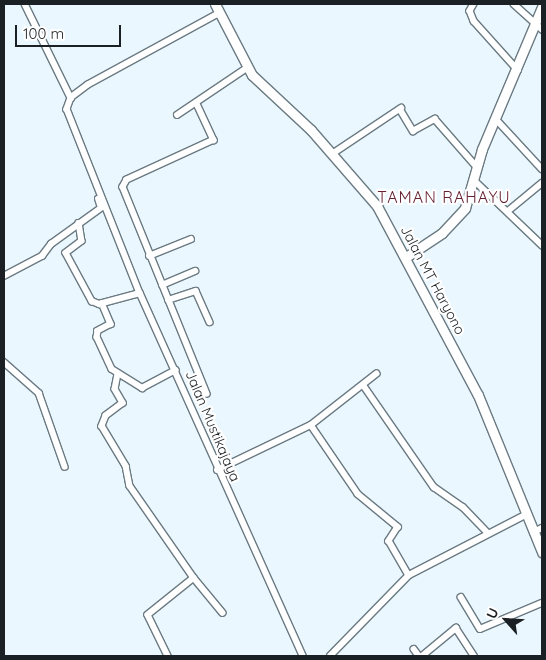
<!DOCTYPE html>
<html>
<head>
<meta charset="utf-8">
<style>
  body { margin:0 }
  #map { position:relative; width:546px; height:660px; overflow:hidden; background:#eaf7ff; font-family:Quicksand,sans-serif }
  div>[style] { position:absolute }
  .roads { filter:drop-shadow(1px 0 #6b7a82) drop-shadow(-1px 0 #6b7a82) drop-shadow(0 1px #6b7a82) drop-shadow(0 -1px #6b7a82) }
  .street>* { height:5.5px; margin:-2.75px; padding:0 2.75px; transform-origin:2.75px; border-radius:2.75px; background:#fff }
  .secondary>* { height:9px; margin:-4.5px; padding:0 4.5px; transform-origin:4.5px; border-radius:4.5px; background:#fff }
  span { translate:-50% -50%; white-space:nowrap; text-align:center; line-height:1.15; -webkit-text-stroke:4.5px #fff; paint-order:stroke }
  .street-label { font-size:14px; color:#1a2023 }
  .quarter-label { font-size:16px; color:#662235; letter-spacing:1px }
  .frame { position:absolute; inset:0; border:5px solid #1a2023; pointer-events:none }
  .north { position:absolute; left:481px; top:595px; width:50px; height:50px; -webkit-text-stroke:4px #fff; paint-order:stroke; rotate:296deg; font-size:14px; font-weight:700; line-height:20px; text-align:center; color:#1a2023 }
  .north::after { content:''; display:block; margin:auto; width:18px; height:22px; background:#1a2023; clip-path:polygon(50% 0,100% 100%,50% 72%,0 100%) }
  .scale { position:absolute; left:15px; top:25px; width:106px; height:22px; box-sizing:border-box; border:2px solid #1a2023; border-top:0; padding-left:6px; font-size:15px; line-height:18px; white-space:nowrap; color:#1a2023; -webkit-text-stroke:4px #fff; paint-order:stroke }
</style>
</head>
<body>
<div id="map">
  <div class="roads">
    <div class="street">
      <i style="left:25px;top:4px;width:105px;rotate:63.9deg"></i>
      <i style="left:474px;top:4px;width:8px;rotate:120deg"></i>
      <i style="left:470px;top:11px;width:11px;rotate:68deg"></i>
      <i style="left:474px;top:21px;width:66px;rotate:48.1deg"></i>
      <i style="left:514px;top:4px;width:38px;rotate:42deg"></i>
      <i style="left:220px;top:13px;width:150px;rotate:151.4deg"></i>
      <i style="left:88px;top:85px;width:21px;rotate:143deg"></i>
      <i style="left:71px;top:98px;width:12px;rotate:110deg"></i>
      <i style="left:67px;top:109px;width:198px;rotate:68.4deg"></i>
      <i style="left:140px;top:293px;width:398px;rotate:65.8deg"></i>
      <i style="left:197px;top:104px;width:40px;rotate:65deg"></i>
      <i style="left:214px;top:140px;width:96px;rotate:155.3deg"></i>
      <i style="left:127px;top:180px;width:8px;rotate:120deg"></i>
      <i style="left:123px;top:187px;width:223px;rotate:67.9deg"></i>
      <i style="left:400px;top:109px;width:26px;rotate:59deg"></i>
      <i style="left:413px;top:131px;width:25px;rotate:-29deg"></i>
      <i style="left:435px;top:119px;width:64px;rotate:48.8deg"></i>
      <i style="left:177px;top:115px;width:84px;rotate:-33.9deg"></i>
      <i style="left:496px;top:119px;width:68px;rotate:47.4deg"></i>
      <i style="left:332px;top:154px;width:83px;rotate:-33.7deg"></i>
      <i style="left:475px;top:181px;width:93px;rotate:43.7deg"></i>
      <i style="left:508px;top:211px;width:44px;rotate:-39.5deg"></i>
      <i style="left:79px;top:223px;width:18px;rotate:81deg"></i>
      <i style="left:82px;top:241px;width:20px;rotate:143deg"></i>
      <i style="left:66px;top:253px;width:55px;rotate:61.6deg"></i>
      <i style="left:92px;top:301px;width:8px;rotate:23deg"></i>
      <i style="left:99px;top:304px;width:42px;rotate:-15deg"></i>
      <i style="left:149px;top:256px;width:45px;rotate:-22deg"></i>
      <i style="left:4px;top:276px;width:43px;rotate:-27.8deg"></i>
      <i style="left:42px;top:256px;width:15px;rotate:-53deg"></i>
      <i style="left:51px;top:244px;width:62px;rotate:-35.8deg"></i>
      <i style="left:101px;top:208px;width:9px;rotate:-108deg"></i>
      <i style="left:162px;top:285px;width:36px;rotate:-23deg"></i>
      <i style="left:168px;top:300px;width:29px;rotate:-18deg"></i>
      <i style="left:196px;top:291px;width:34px;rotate:66deg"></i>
      <i style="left:102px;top:303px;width:23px;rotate:67deg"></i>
      <i style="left:111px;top:324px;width:15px;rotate:152deg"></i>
      <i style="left:98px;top:331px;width:6px;rotate:99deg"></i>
      <i style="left:97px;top:337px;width:35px;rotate:65deg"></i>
      <i style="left:112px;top:369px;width:36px;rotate:32deg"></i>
      <i style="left:142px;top:388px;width:38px;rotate:-28deg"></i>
      <i style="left:4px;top:362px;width:47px;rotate:41.5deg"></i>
      <i style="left:39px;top:393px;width:78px;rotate:70.6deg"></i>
      <i style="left:118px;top:374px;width:15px;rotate:101deg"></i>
      <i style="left:115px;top:389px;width:16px;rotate:60deg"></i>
      <i style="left:123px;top:403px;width:21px;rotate:143deg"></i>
      <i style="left:106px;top:416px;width:11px;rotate:112deg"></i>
      <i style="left:102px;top:426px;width:47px;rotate:59deg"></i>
      <i style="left:126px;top:466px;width:20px;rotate:79deg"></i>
      <i style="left:130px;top:486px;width:112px;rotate:55.2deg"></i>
      <i style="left:194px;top:578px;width:59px;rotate:141.2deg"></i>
      <i style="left:148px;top:615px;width:46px;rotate:64deg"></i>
      <i style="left:364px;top:386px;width:123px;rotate:55.3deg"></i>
      <i style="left:434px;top:487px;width:35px;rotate:35deg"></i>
      <i style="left:463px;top:507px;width:35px;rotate:46deg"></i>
      <i style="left:311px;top:425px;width:83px;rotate:55.7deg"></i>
      <i style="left:358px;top:494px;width:52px;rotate:39.5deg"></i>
      <i style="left:398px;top:527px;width:17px;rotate:123deg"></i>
      <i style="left:389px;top:541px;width:39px;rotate:60deg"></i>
      <i style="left:217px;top:470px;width:104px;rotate:-25.6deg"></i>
      <i style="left:311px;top:425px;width:83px;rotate:-38.1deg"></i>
      <i style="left:534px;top:532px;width:9px;rotate:-27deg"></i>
      <i style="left:194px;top:578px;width:45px;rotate:50.4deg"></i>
      <i style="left:461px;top:597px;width:37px;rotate:59deg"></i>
      <i style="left:480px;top:629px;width:67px;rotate:-22.8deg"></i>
      <i style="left:414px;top:649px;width:9px;rotate:54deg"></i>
      <i style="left:330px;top:656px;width:113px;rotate:-45.7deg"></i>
      <i style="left:409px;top:575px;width:133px;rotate:-27.3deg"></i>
      <i style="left:422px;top:656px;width:44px;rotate:-39.5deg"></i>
      <i style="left:456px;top:628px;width:33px;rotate:57deg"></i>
    </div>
    <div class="secondary">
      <i style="left:215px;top:4px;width:80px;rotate:62.5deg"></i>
      <i style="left:252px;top:75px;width:81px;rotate:43deg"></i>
      <i style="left:311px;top:130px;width:101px;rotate:49deg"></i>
      <i style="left:377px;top:206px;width:214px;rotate:61.9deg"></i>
      <i style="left:478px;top:395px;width:170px;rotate:67.8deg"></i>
      <i style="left:406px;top:257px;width:43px;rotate:-33.7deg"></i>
      <i style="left:442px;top:233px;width:34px;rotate:-47deg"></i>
      <i style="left:465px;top:208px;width:61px;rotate:-73.9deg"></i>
      <i style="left:482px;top:149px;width:154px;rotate:-67.1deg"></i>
    </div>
  </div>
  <div class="street-label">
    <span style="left:433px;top:280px;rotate:62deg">Jalan MT Haryono</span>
    <span style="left:213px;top:426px;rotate:67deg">Jalan Mustikajaya</span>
  </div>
  <div class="quarter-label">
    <span style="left:444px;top:197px">TAMAN RAHAYU</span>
  </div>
  <div class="frame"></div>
  <div class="north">U</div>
  <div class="scale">100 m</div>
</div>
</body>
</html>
